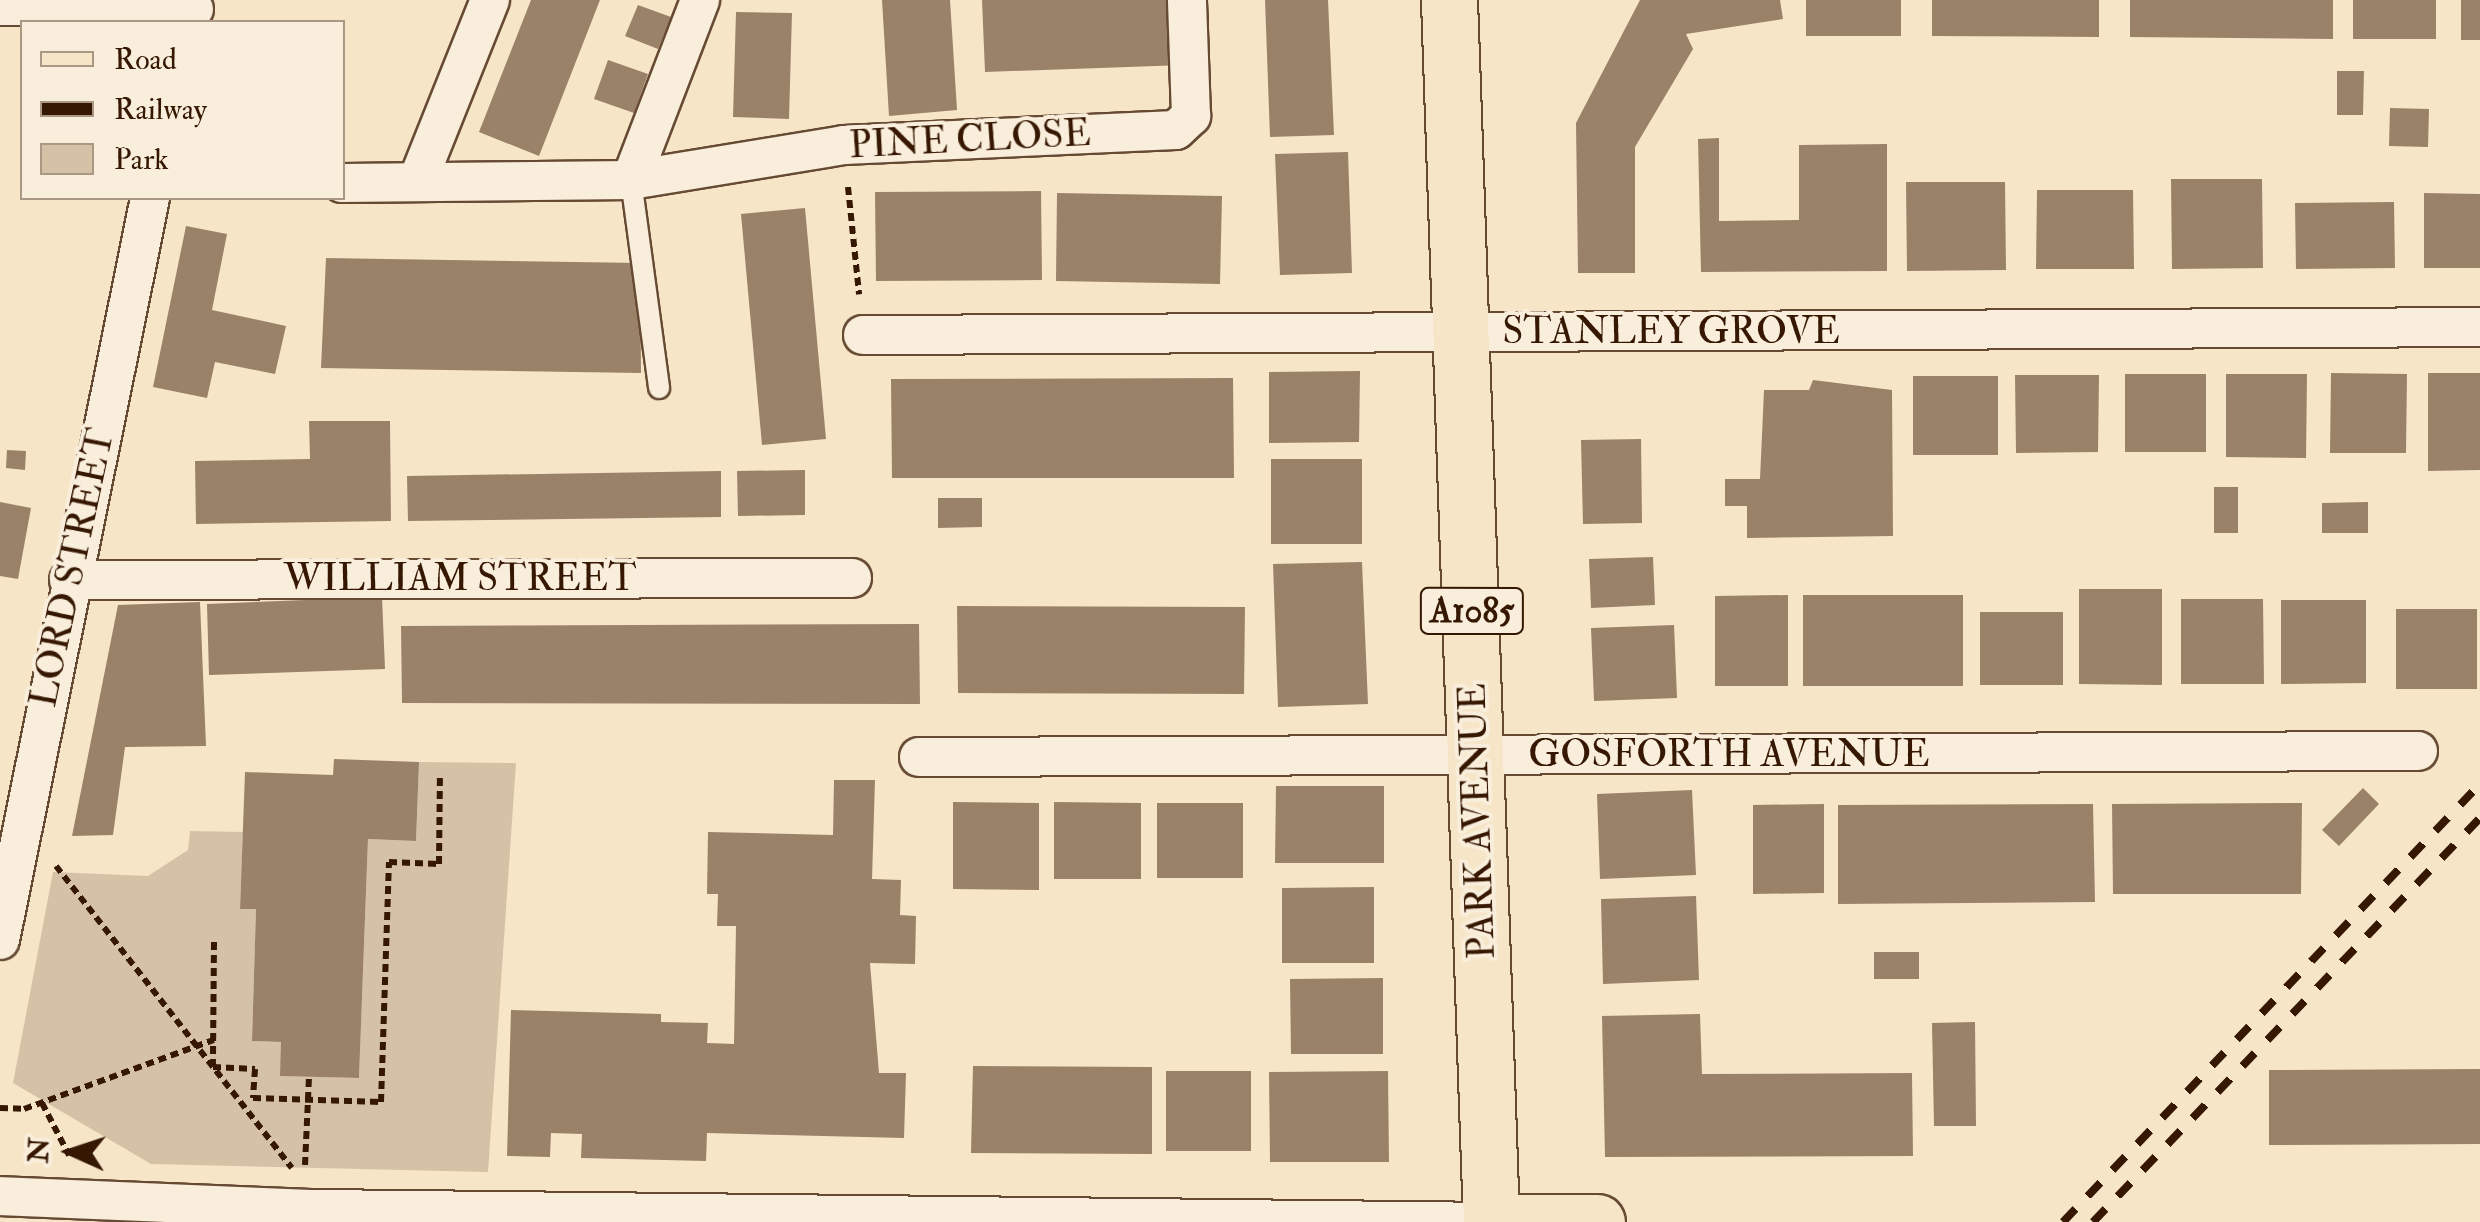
<!DOCTYPE html>
<html>
<head>
<meta charset="utf-8">
<style>
  body { margin:0 }
  #map { position:relative; width:2480px; height:1222px; overflow:hidden; background:#f6e5c7; font-family:"IM FELL Double Pica",serif }
  div>[style] { position:absolute }
  .green>* { inset:0; background:#d5c2a6 }
  .building>* { inset:0; background:#9a8268 }
  .path>* { height:6px; margin-top:-3px; transform-origin:0; background:repeating-linear-gradient(90deg,#361702 0 8px,transparent 0 13px) }
  .roads { filter:drop-shadow(2px 0 #664a33) drop-shadow(-2px 0 #664a33) drop-shadow(0 2px #664a33) drop-shadow(0 -2px #664a33) }
  .service>* { height:20px; margin:-10px; padding:0 10px; transform-origin:10px; border-radius:10px; background:#f9eedb }
  .minor>* { height:38px; margin:-19px; padding:0 19px; transform-origin:19px; border-radius:19px; background:#f9eedb }
  .primary>* { height:55px; margin:-27.5px; padding:0 27.5px; transform-origin:27.5px; border-radius:27.5px; background:#f6e5c7 }
  .rail>* { height:8px; margin-top:-4px; transform-origin:0; background:repeating-linear-gradient(90deg,#361702 0 18px,transparent 0 36px) }
  span { translate:-50% -50%; white-space:nowrap; text-align:center; line-height:1.15; -webkit-text-stroke:8px #f9eedb; paint-order:stroke }
  .shield-label span { padding:2px 8px; background:#f9eedb; border:2px solid; border-radius:8px; -webkit-text-stroke-width:0 }
  .shield-label { font-size:35px; color:#361702; font-weight:700 }
  .street-label { font-size:38px; color:#361702 }
  .legend { position:absolute; left:20px; top:20px; width:325px; height:180px; box-sizing:border-box; background:#f9eedb; border:2px solid #ab9884; margin:0; padding:12px 18px; list-style:none; font-size:30px; color:#361702 }
  .legend li { display:flex; align-items:center; gap:20px; height:50px }
  .legend b { width:50px; border:2px solid #ab9884 }
  .north { position:absolute; left:20px; top:1102px; width:100px; height:100px; -webkit-text-stroke:8px #f9eedb; paint-order:stroke; rotate:273deg; font-size:28px; font-weight:700; line-height:40px; text-align:center; color:#361702 }
  .north::after { content:''; display:block; margin:auto; width:35px; height:45px; background:#361702; clip-path:polygon(50% 0,100% 100%,50% 72%,0 100%) }
</style>
</head>
<body>
<div id="map">
  <div class="green">
    <i style="clip-path:polygon(419px 762px,516px 763px,488px 1172px,151px 1164px,13px 1083px,53px 872px,148px 876px,188px 850px,190px 831px,243px 832px,240px 908px,256px 909px,252px 1041px,281px 1042px,281px 1076px,359px 1078px,368px 839px,416px 841px)"></i>
  </div>
  <div class="building">
    <i style="clip-path:polygon(531px 0,600px 0,539px 156px,479px 132px)"></i>
    <i style="clip-path:polygon(882px 0,950px 0,957px 110px,889px 116px)"></i>
    <i style="clip-path:polygon(982px 0,1181px 0,1183px 65px,985px 72px)"></i>
    <i style="clip-path:polygon(1265px 0,1328px 0,1334px 135px,1270px 137px)"></i>
    <i style="clip-path:polygon(1640px 0,1780px 0,1783px 19px,1686px 34px,1693px 49px,1635px 147px,1635px 273px,1578px 273px,1576px 123px)"></i>
    <i style="clip-path:polygon(1806px 0,1901px 0,1901px 36px,1806px 36px)"></i>
    <i style="clip-path:polygon(1932px 0,2099px 0,2099px 37px,1932px 36px)"></i>
    <i style="clip-path:polygon(2130px 0,2333px 0,2333px 39px,2130px 37px)"></i>
    <i style="clip-path:polygon(2353px 0,2436px 0,2436px 39px,2353px 39px)"></i>
    <i style="clip-path:polygon(2461px 0,2480px 0,2480px 40px,2461px 40px)"></i>
    <i style="clip-path:polygon(638px 5px,671px 17px,658px 49px,625px 36px)"></i>
    <i style="clip-path:polygon(736px 12px,792px 13px,789px 119px,733px 117px)"></i>
    <i style="clip-path:polygon(608px 60px,648px 74px,634px 113px,594px 99px)"></i>
    <i style="clip-path:polygon(2337px 71px,2364px 71px,2363px 115px,2337px 115px)"></i>
    <i style="clip-path:polygon(2390px 108px,2429px 109px,2428px 147px,2389px 146px)"></i>
    <i style="clip-path:polygon(1719px 138px,1719px 221px,1799px 220px,1799px 145px,1887px 144px,1887px 271px,1701px 272px,1698px 139px)"></i>
    <i style="clip-path:polygon(1348px 152px,1352px 273px,1280px 275px,1275px 154px)"></i>
    <i style="clip-path:polygon(2171px 179px,2262px 179px,2263px 268px,2172px 269px)"></i>
    <i style="clip-path:polygon(1906px 182px,2005px 182px,2006px 270px,1907px 271px)"></i>
    <i style="clip-path:polygon(2037px 190px,2133px 190px,2134px 269px,2036px 269px)"></i>
    <i style="clip-path:polygon(1041px 191px,1042px 280px,876px 281px,875px 192px)"></i>
    <i style="clip-path:polygon(1057px 193px,1222px 196px,1220px 284px,1056px 281px)"></i>
    <i style="clip-path:polygon(2424px 193px,2480px 194px,2480px 268px,2424px 268px)"></i>
    <i style="clip-path:polygon(2394px 202px,2395px 268px,2296px 269px,2295px 203px)"></i>
    <i style="clip-path:polygon(805px 208px,826px 439px,762px 445px,741px 214px)"></i>
    <i style="clip-path:polygon(186px 226px,227px 234px,212px 310px,286px 326px,275px 374px,215px 362px,207px 398px,153px 387px)"></i>
    <i style="clip-path:polygon(326px 258px,640px 263px,641px 373px,321px 368px)"></i>
    <i style="clip-path:polygon(1360px 371px,1359px 442px,1269px 443px,1269px 372px)"></i>
    <i style="clip-path:polygon(2331px 373px,2407px 374px,2406px 453px,2330px 453px)"></i>
    <i style="clip-path:polygon(2428px 373px,2480px 373px,2480px 470px,2428px 471px)"></i>
    <i style="clip-path:polygon(2125px 374px,2206px 374px,2206px 452px,2125px 452px)"></i>
    <i style="clip-path:polygon(2226px 374px,2307px 374px,2306px 458px,2226px 457px)"></i>
    <i style="clip-path:polygon(2015px 375px,2099px 375px,2098px 452px,2016px 453px)"></i>
    <i style="clip-path:polygon(1913px 376px,1998px 376px,1998px 455px,1913px 455px)"></i>
    <i style="clip-path:polygon(1233px 378px,1234px 478px,892px 478px,891px 379px)"></i>
    <i style="clip-path:polygon(1813px 380px,1892px 390px,1893px 536px,1747px 538px,1747px 506px,1725px 506px,1725px 479px,1760px 479px,1764px 390px,1809px 390px)"></i>
    <i style="clip-path:polygon(309px 421px,390px 421px,391px 521px,196px 524px,195px 461px,310px 459px)"></i>
    <i style="clip-path:polygon(1641px 439px,1642px 523px,1583px 524px,1581px 440px)"></i>
    <i style="clip-path:polygon(7px 450px,26px 451px,25px 470px,6px 468px)"></i>
    <i style="clip-path:polygon(1271px 459px,1362px 459px,1362px 544px,1271px 544px)"></i>
    <i style="clip-path:polygon(805px 470px,805px 515px,738px 516px,737px 471px)"></i>
    <i style="clip-path:polygon(721px 471px,721px 517px,408px 521px,407px 476px)"></i>
    <i style="clip-path:polygon(2214px 487px,2238px 487px,2238px 533px,2214px 533px)"></i>
    <i style="clip-path:polygon(938px 498px,982px 498px,982px 527px,938px 528px)"></i>
    <i style="clip-path:polygon(0 502px,31px 508px,18px 579px,0 576px)"></i>
    <i style="clip-path:polygon(2368px 502px,2368px 533px,2322px 533px,2322px 503px)"></i>
    <i style="clip-path:polygon(1653px 557px,1655px 605px,1591px 608px,1589px 559px)"></i>
    <i style="clip-path:polygon(1362px 562px,1368px 704px,1278px 707px,1273px 564px)"></i>
    <i style="clip-path:polygon(2079px 589px,2162px 589px,2162px 685px,2079px 684px)"></i>
    <i style="clip-path:polygon(1788px 595px,1788px 686px,1715px 686px,1715px 596px)"></i>
    <i style="clip-path:polygon(1803px 595px,1963px 595px,1963px 686px,1803px 686px)"></i>
    <i style="clip-path:polygon(382px 597px,385px 669px,209px 675px,207px 604px)"></i>
    <i style="clip-path:polygon(2181px 599px,2263px 599px,2264px 684px,2181px 684px)"></i>
    <i style="clip-path:polygon(2281px 600px,2366px 600px,2366px 683px,2281px 684px)"></i>
    <i style="clip-path:polygon(200px 602px,206px 746px,125px 747px,113px 835px,72px 836px,118px 605px)"></i>
    <i style="clip-path:polygon(957px 606px,1245px 607px,1244px 694px,958px 693px)"></i>
    <i style="clip-path:polygon(2396px 609px,2477px 609px,2477px 689px,2396px 689px)"></i>
    <i style="clip-path:polygon(1980px 612px,2063px 612px,2063px 685px,1980px 685px)"></i>
    <i style="clip-path:polygon(919px 624px,920px 704px,402px 703px,401px 626px)"></i>
    <i style="clip-path:polygon(1674px 625px,1677px 698px,1594px 701px,1591px 628px)"></i>
    <i style="clip-path:polygon(334px 759px,419px 762px,416px 841px,368px 839px,359px 1078px,280px 1076px,281px 1042px,252px 1041px,256px 909px,240px 909px,245px 772px,333px 775px)"></i>
    <i style="clip-path:polygon(834px 780px,875px 780px,872px 879px,901px 880px,900px 915px,916px 916px,915px 964px,870px 963px,879px 1073px,906px 1073px,904px 1138px,707px 1133px,706px 1161px,581px 1158px,582px 1134px,551px 1133px,550px 1157px,507px 1156px,511px 1010px,661px 1014px,661px 1022px,708px 1023px,707px 1043px,734px 1044px,736px 926px,717px 926px,718px 894px,707px 894px,708px 832px,833px 835px)"></i>
    <i style="clip-path:polygon(1276px 786px,1384px 786px,1384px 863px,1275px 863px)"></i>
    <i style="clip-path:polygon(2363px 788px,2379px 804px,2339px 846px,2322px 830px)"></i>
    <i style="clip-path:polygon(1692px 790px,1696px 875px,1600px 879px,1597px 794px)"></i>
    <i style="clip-path:polygon(953px 802px,1039px 803px,1039px 890px,953px 889px)"></i>
    <i style="clip-path:polygon(1054px 802px,1141px 803px,1141px 879px,1054px 879px)"></i>
    <i style="clip-path:polygon(1157px 803px,1243px 803px,1243px 878px,1157px 878px)"></i>
    <i style="clip-path:polygon(2302px 803px,2301px 894px,2113px 894px,2112px 804px)"></i>
    <i style="clip-path:polygon(1824px 804px,1824px 893px,1753px 894px,1753px 805px)"></i>
    <i style="clip-path:polygon(2093px 804px,2095px 902px,1838px 904px,1838px 805px)"></i>
    <i style="clip-path:polygon(1374px 887px,1374px 963px,1282px 963px,1282px 888px)"></i>
    <i style="clip-path:polygon(1696px 896px,1699px 980px,1603px 984px,1601px 899px)"></i>
    <i style="clip-path:polygon(1874px 952px,1919px 952px,1919px 979px,1874px 979px)"></i>
    <i style="clip-path:polygon(1383px 978px,1383px 1054px,1291px 1054px,1290px 979px)"></i>
    <i style="clip-path:polygon(1700px 1014px,1702px 1074px,1912px 1073px,1913px 1156px,1605px 1157px,1602px 1016px)"></i>
    <i style="clip-path:polygon(1975px 1022px,1976px 1126px,1934px 1126px,1932px 1023px)"></i>
    <i style="clip-path:polygon(973px 1066px,1152px 1067px,1152px 1154px,971px 1153px)"></i>
    <i style="clip-path:polygon(2480px 1069px,2480px 1144px,2269px 1145px,2269px 1070px)"></i>
    <i style="clip-path:polygon(1166px 1071px,1251px 1071px,1251px 1151px,1166px 1151px)"></i>
    <i style="clip-path:polygon(1388px 1071px,1389px 1162px,1270px 1162px,1269px 1072px)"></i>
  </div>
  <div class="path">
    <i style="left:848px;top:187px;width:108px;rotate:84.1deg"></i>
    <i style="left:56px;top:866px;width:383px;rotate:52deg"></i>
    <i style="left:214px;top:942px;width:125px;rotate:90.5deg"></i>
    <i style="left:213px;top:1067px;width:42px;rotate:2.7deg"></i>
    <i style="left:255px;top:1069px;width:29px;rotate:94deg"></i>
    <i style="left:253px;top:1098px;width:128px;rotate:1.8deg"></i>
    <i style="left:381px;top:1102px;width:240px;rotate:-88.1deg"></i>
    <i style="left:389px;top:862px;width:50px;rotate:2.3deg"></i>
    <i style="left:439px;top:864px;width:89px;rotate:-89.4deg"></i>
    <i style="left:42px;top:1103px;width:59px;rotate:62.6deg"></i>
    <i style="left:0;top:1108px;width:24px;rotate:2deg"></i>
    <i style="left:24px;top:1109px;width:202px;rotate:-20deg"></i>
    <i style="left:305px;top:1165px;width:88px;rotate:-87.4deg"></i>
  </div>
  <div class="roads">
    <div class="service">
      <i style="left:631px;top:180px;width:210px;rotate:82.3deg"></i>
    </div>
    <div class="minor">
      <i style="left:0;top:6px;width:194px;rotate:0.9deg"></i>
      <i style="left:418px;top:180px;width:194px;rotate:-68.2deg"></i>
      <i style="left:631px;top:180px;width:193px;rotate:-69deg"></i>
      <i style="left:342px;top:183px;width:289px;rotate:-0.6deg"></i>
      <i style="left:631px;top:180px;width:216px;rotate:-9.3deg"></i>
      <i style="left:844px;top:145px;width:332px;rotate:-2.6deg"></i>
      <i style="left:1176px;top:130px;width:21px;rotate:-43deg"></i>
      <i style="left:1191px;top:116px;width:116px;rotate:-92deg"></i>
      <i style="left:863px;top:335px;width:1617px;rotate:-0.28deg"></i>
      <i style="left:69px;top:580px;width:783px;rotate:-0.15deg"></i>
      <i style="left:919px;top:757px;width:1499px;rotate:-0.23deg"></i>
      <i style="left:0;top:940px;width:757px;rotate:-78.57deg"></i>
      <i style="left:0;top:1196px;width:316px;rotate:2.4deg"></i>
      <i style="left:316px;top:1209px;width:1175px;rotate:0.63deg"></i>
    </div>
    <div class="primary">
      <i style="left:1449px;top:0;width:1223px;rotate:88.03deg"></i>
      <i style="left:1491px;top:1222px;width:106px"></i>
    </div>
  </div>
  <div class="rail">
    <i style="left:2063px;top:1222px;width:605px;rotate:-46.41deg"></i>
    <i style="left:2093px;top:1222px;width:559px;rotate:-46.23deg"></i>
  </div>
  <div class="shield-label">
    <span style="left:1472px;top:611px">A1085</span>
  </div>
  <div class="street-label">
    <span style="left:970px;top:140px;rotate:-3deg">PINE CLOSE</span>
    <span style="left:1671px;top:332px">STANLEY GROVE</span>
    <span style="left:73px;top:568px;rotate:-78deg">LORD STREET</span>
    <span style="left:460px;top:579px">WILLIAM STREET</span>
    <span style="left:1729px;top:755px">GOSFORTH AVENUE</span>
    <span style="left:1478px;top:821px;rotate:-92deg">PARK AVENUE</span>
  </div>
  <ul class="legend">
  <li><b style="height:12px;background:#f6e5c7"></b>Road</li>
  <li><b style="height:12px;background:#361702"></b>Railway</li>
  <li><b style="height:28px;background:#d5c2a6"></b>Park</li>
  </ul>
  <div class="north">N</div>
</div>
</body>
</html>
